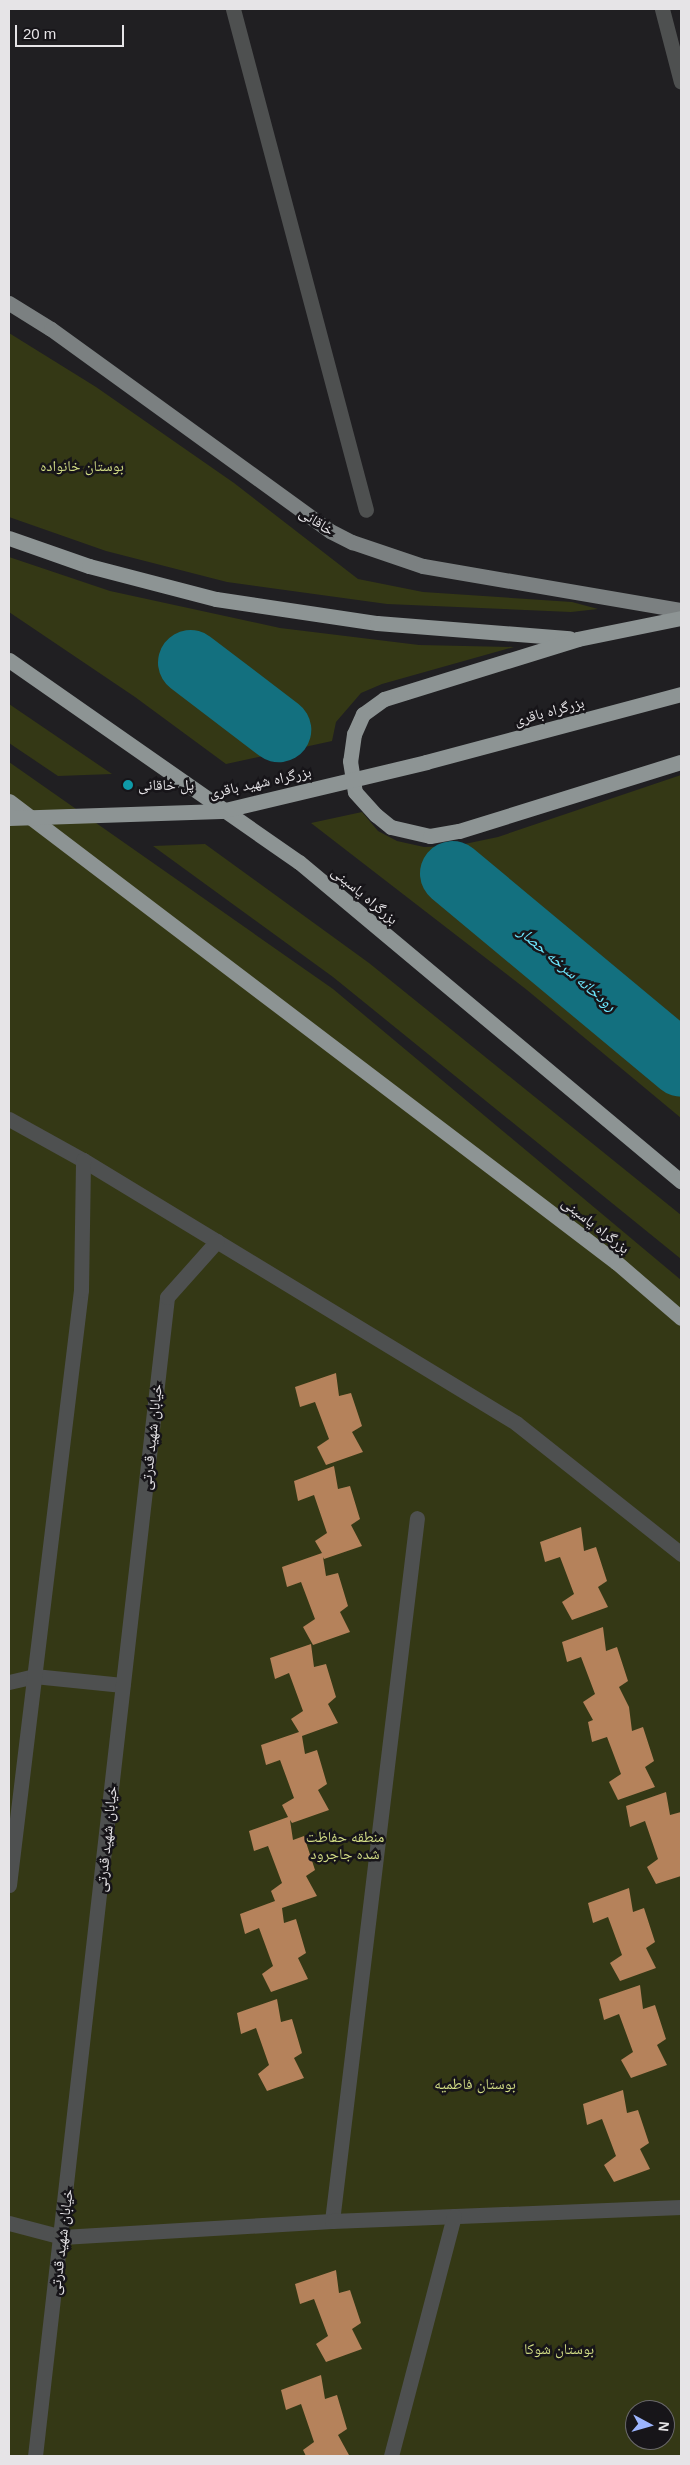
<!DOCTYPE html>
<html>
<head>
<meta charset="utf-8">
<style>
  body { margin:0 }
  #map { position:relative; width:690px; height:2465px; overflow:hidden; background:#201f22; font-family:Arial,"Noto Naskh Arabic",sans-serif }
  div>[style] { position:absolute }
  .green>* { inset:0; background:#343815 }
  .river>* { height:65px; margin:-32.5px; padding:0 32.5px; transform-origin:32.5px; border-radius:32.5px; background:#13707f }
  .building>* { inset:0; background:#b5825b }
  .minor>* { height:15px; margin:-7.5px; padding:0 7.5px; transform-origin:7.5px; border-radius:7.5px; background:#4e5050 }
  .major>* { height:15px; margin:-7.5px; padding:0 7.5px; transform-origin:7.5px; border-radius:7.5px; background:#7b8081 }
  .highway>* { height:15px; margin:-7.5px; padding:0 7.5px; transform-origin:7.5px; border-radius:7.5px; background:#8d9494 }
  .highway-bridge>* { height:15px; margin:-7.5px; padding:0 7.5px; transform-origin:7.5px; border-radius:7.5px; background:#8d9494 }
  .dots>* { width:14px; height:14px; translate:-50% -50%; box-sizing:border-box; border:2px solid #171519; border-radius:50% }
  span { translate:-50% -50%; white-space:nowrap; text-align:center; line-height:1.15; -webkit-text-stroke:5px #171519; paint-order:stroke }
  .park-label { font-size:15px; color:#d2dd85 }
  .street-label { font-size:15px; color:#e6e4e7 }
  .poi-label { font-size:15px; color:#e6e4e7 }
  .left { translate:0 -50%; text-align:left }
  .water-label { font-size:16px; color:#6de7fe; font-style:italic }
  .frame { position:absolute; inset:0; border:10px solid #e6e4e7; pointer-events:none }
  .north { position:absolute; left:625px; top:2400px; width:50px; height:50px; box-sizing:border-box; background:#171519; border:1px solid #6a686b; border-radius:50%; rotate:96deg; font-size:14px; font-weight:700; line-height:20px; text-align:center; color:#e6e4e7 }
  .north::after { content:''; display:block; margin:auto; width:18px; height:22px; background:#9cb4fd; clip-path:polygon(50% 0,100% 100%,50% 72%,0 100%) }
  .scale { position:absolute; left:15px; top:25px; width:109px; height:22px; box-sizing:border-box; border:2px solid #e6e4e7; border-top:0; padding-left:6px; font-size:15px; line-height:18px; white-space:nowrap; color:#e6e4e7; -webkit-text-stroke:4px #171519; paint-order:stroke }
</style>
</head>
<body>
<div id="map">
  <div class="green">
    <i style="clip-path:polygon(9px 333px,96px 387px,234px 483px,358px 579px,423px 592px,572px 602px,598px 609px,571px 612px,387px 604px,227px 582px,106px 551px,9px 517px)"></i>
    <i style="clip-path:polygon(9px 557px,110px 591px,280px 628px,419px 645px,514px 647px,382px 684px,361px 693px,336px 722px,332px 741px,226px 764px,135px 697px,9px 612px)"></i>
    <i style="clip-path:polygon(9px 704px,112px 774px,58px 776px,9px 743px)"></i>
    <i style="clip-path:polygon(evenodd,9px 762px,333px 989px,681px 1280px,681px 2456px,9px 2456px,9px 762px,635px 2410px,665px 2410px,665px 2440px,635px 2440px,635px 2410px)"></i>
    <i style="clip-path:polygon(681px 775px,681px 1118px,527px 990px,311px 823px,362px 812px,378px 831px,397px 841px,424px 847px,455px 846px,498px 837px)"></i>
    <i style="clip-path:polygon(205px 844px,369px 963px,681px 1215px,681px 1259px,333px 977px,153px 846px)"></i>
  </div>
  <div class="river">
    <i style="left:190px;top:662px;width:111px;rotate:37.3deg"></i>
    <i style="left:452px;top:873px;width:298px;rotate:39.8deg"></i>
  </div>
  <div class="building">
    <i style="clip-path:polygon(336px 1373px,339px 1396px,351px 1393px,362px 1426px,352px 1432px,363px 1452px,326px 1465px,317px 1447px,329px 1439px,315px 1402px,300px 1407px,295px 1387px)"></i>
    <i style="clip-path:polygon(334px 1466px,338px 1489px,350px 1486px,360px 1519px,351px 1525px,362px 1546px,324px 1559px,323px 1557px,326px 1576px,338px 1573px,348px 1606px,340px 1612px,350px 1632px,313px 1645px,303px 1627px,315px 1619px,301px 1582px,287px 1587px,282px 1567px,322px 1553px,315px 1541px,327px 1533px,314px 1495px,298px 1501px,294px 1481px)"></i>
    <i style="clip-path:polygon(581px 1527px,584px 1551px,596px 1547px,607px 1581px,598px 1587px,608px 1607px,572px 1620px,562px 1602px,574px 1594px,560px 1557px,545px 1562px,540px 1542px)"></i>
    <i style="clip-path:polygon(603px 1627px,606px 1651px,617px 1647px,628px 1681px,619px 1687px,629px 1707px,632px 1731px,643px 1727px,654px 1761px,645px 1767px,655px 1787px,618px 1800px,609px 1782px,621px 1774px,607px 1737px,592px 1742px,588px 1722px,593px 1720px,583px 1702px,595px 1694px,581px 1657px,567px 1662px,562px 1642px)"></i>
    <i style="clip-path:polygon(311px 1644px,314px 1667px,326px 1664px,336px 1697px,328px 1704px,338px 1723px,302px 1736px,305px 1754px,317px 1750px,327px 1784px,318px 1790px,329px 1810px,292px 1823px,290px 1820px,293px 1840px,304px 1836px,315px 1870px,306px 1876px,317px 1896px,282px 1908px,284px 1923px,296px 1919px,306px 1953px,298px 1958px,308px 1979px,271px 1992px,262px 1974px,273px 1966px,259px 1928px,245px 1934px,240px 1914px,275px 1901px,271px 1891px,282px 1883px,268px 1846px,254px 1851px,249px 1831px,288px 1817px,282px 1805px,294px 1798px,280px 1760px,266px 1765px,261px 1745px,299px 1732px,291px 1719px,303px 1711px,289px 1673px,275px 1679px,270px 1658px)"></i>
    <i style="clip-path:polygon(666px 1792px,670px 1815px,681px 1812px,681px 1876px,656px 1884px,647px 1867px,658px 1859px,645px 1821px,630px 1827px,626px 1806px)"></i>
    <i style="clip-path:polygon(629px 1888px,633px 1912px,644px 1908px,655px 1942px,646px 1948px,656px 1968px,620px 1981px,610px 1963px,622px 1955px,608px 1917px,593px 1923px,588px 1903px)"></i>
    <i style="clip-path:polygon(640px 1985px,643px 2009px,655px 2005px,666px 2039px,657px 2045px,667px 2065px,631px 2078px,621px 2060px,633px 2052px,619px 2014px,604px 2020px,599px 1999px)"></i>
    <i style="clip-path:polygon(277px 1999px,281px 2022px,292px 2019px,302px 2053px,294px 2058px,304px 2078px,267px 2091px,258px 2074px,269px 2065px,256px 2028px,241px 2034px,237px 2013px)"></i>
    <i style="clip-path:polygon(623px 2090px,627px 2113px,638px 2110px,649px 2143px,640px 2149px,650px 2169px,614px 2182px,604px 2165px,616px 2156px,602px 2119px,587px 2125px,583px 2104px)"></i>
    <i style="clip-path:polygon(336px 2270px,339px 2293px,350px 2290px,361px 2323px,352px 2329px,362px 2349px,326px 2362px,316px 2344px,328px 2336px,314px 2299px,300px 2304px,295px 2284px)"></i>
    <i style="clip-path:polygon(321px 2375px,325px 2399px,337px 2395px,347px 2429px,338px 2435px,349px 2455px,344px 2456px,306px 2456px,303px 2450px,314px 2442px,301px 2404px,286px 2410px,281px 2390px)"></i>
  </div>
  <div class="minor">
    <i style="left:233px;top:9px;width:518px;rotate:75.13deg"></i>
    <i style="left:662px;top:9px;width:75px;rotate:75.4deg"></i>
    <i style="left:9px;top:1119px;width:85px;rotate:29deg"></i>
    <i style="left:83px;top:1160px;width:507px;rotate:31.27deg"></i>
    <i style="left:516px;top:1423px;width:211px;rotate:38.4deg"></i>
    <i style="left:9px;top:1682px;width:26px;rotate:-13deg"></i>
    <i style="left:34px;top:1676px;width:89px;rotate:5.8deg"></i>
    <i style="left:9px;top:1885px;width:599px;rotate:-83.1deg"></i>
    <i style="left:81px;top:1290px;width:130px;rotate:-89.1deg"></i>
    <i style="left:332px;top:2221px;width:708px;rotate:-83.11deg"></i>
    <i style="left:9px;top:2223px;width:55px;rotate:14.8deg"></i>
    <i style="left:62px;top:2237px;width:270px;rotate:-3.4deg"></i>
    <i style="left:332px;top:2221px;width:349px;rotate:-2.3deg"></i>
    <i style="left:35px;top:2456px;width:1166px;rotate:-83.5deg"></i>
    <i style="left:167px;top:1297px;width:75px;rotate:-48.2deg"></i>
    <i style="left:391px;top:2456px;width:248px;rotate:-75.3deg"></i>
  </div>
  <div class="major">
    <i style="left:9px;top:303px;width:49px;rotate:31.8deg"></i>
    <i style="left:51px;top:329px;width:344px;rotate:35.9deg"></i>
    <i style="left:330px;top:531px;width:25px;rotate:27deg"></i>
    <i style="left:352px;top:542px;width:75px;rotate:18.7deg"></i>
    <i style="left:423px;top:566px;width:262px;rotate:9.7deg"></i>
  </div>
  <div class="highway">
    <i style="left:9px;top:538px;width:85px;rotate:19.3deg"></i>
    <i style="left:89px;top:566px;width:131px;rotate:14.6deg"></i>
    <i style="left:216px;top:599px;width:163px;rotate:8.5deg"></i>
    <i style="left:377px;top:623px;width:193px;rotate:4.5deg"></i>
    <i style="left:681px;top:618px;width:105px;rotate:168.5deg"></i>
    <i style="left:578px;top:639px;width:203px;rotate:162.8deg"></i>
    <i style="left:384px;top:699px;width:26px;rotate:144deg"></i>
    <i style="left:363px;top:714px;width:22px;rotate:114deg"></i>
    <i style="left:354px;top:734px;width:27px;rotate:98deg"></i>
    <i style="left:350px;top:761px;width:31px;rotate:81deg"></i>
    <i style="left:355px;top:792px;width:31px;rotate:48deg"></i>
    <i style="left:376px;top:815px;width:19px;rotate:39deg"></i>
    <i style="left:391px;top:827px;width:40px;rotate:13deg"></i>
    <i style="left:430px;top:836px;width:29px;rotate:-10deg"></i>
    <i style="left:459px;top:831px;width:232px;rotate:-17.3deg"></i>
    <i style="left:9px;top:660px;width:353px;rotate:34.9deg"></i>
    <i style="left:299px;top:862px;width:498px;rotate:39.9deg"></i>
    <i style="left:426px;top:762px;width:264px;rotate:-14.9deg"></i>
    <i style="left:9px;top:801px;width:762px;rotate:37.22deg"></i>
    <i style="left:616px;top:1262px;width:86px;rotate:40.7deg"></i>
  </div>
  <div class="highway-bridge">
    <i style="left:9px;top:818px;width:212px;rotate:-1.9deg"></i>
    <i style="left:221px;top:811px;width:211px;rotate:-13.4deg"></i>
  </div>
  <div class="dots">
    <i style="left:128px;top:785px;background:#0f9aa8"></i>
  </div>
  <div class="park-label">
    <span style="left:82px;top:466px">بوستان خانواده</span>
    <span style="left:345px;top:1845px">منطقه حفاظت<br>شده جاجرود</span>
    <span style="left:475px;top:2084px">بوستان فاطمیه</span>
    <span style="left:559px;top:2349px">بوستان شوکا</span>
  </div>
  <div class="street-label">
    <span style="left:317px;top:521px;rotate:34deg">خاقانی</span>
    <span style="left:549px;top:711px;rotate:-15deg">بزرگراه باقری</span>
    <span style="left:260px;top:782px;rotate:-12deg">بزرگراه شهید باقری</span>
    <span style="left:365px;top:895px;rotate:40deg">بزرگراه یاسینی</span>
    <span style="left:596px;top:1225px;rotate:38deg">بزرگراه یاسینی</span>
    <span style="left:151px;top:1437px;rotate:-84deg">خیابان شهید قدرتی</span>
    <span style="left:106px;top:1839px;rotate:-84deg">خیابان شهید قدرتی</span>
    <span style="left:61px;top:2242px;rotate:-83deg">خیابان شهید قدرتی</span>
  </div>
  <div class="poi-label">
    <span class="left" style="left:138px;top:785px">پل خاقانی</span>
  </div>
  <div class="water-label">
    <span style="left:567px;top:969px;rotate:40deg">رودخانه سرخه حصار</span>
  </div>
  <div class="frame"></div>
  <div class="north">N</div>
  <div class="scale">20 m</div>
</div>
</body>
</html>
